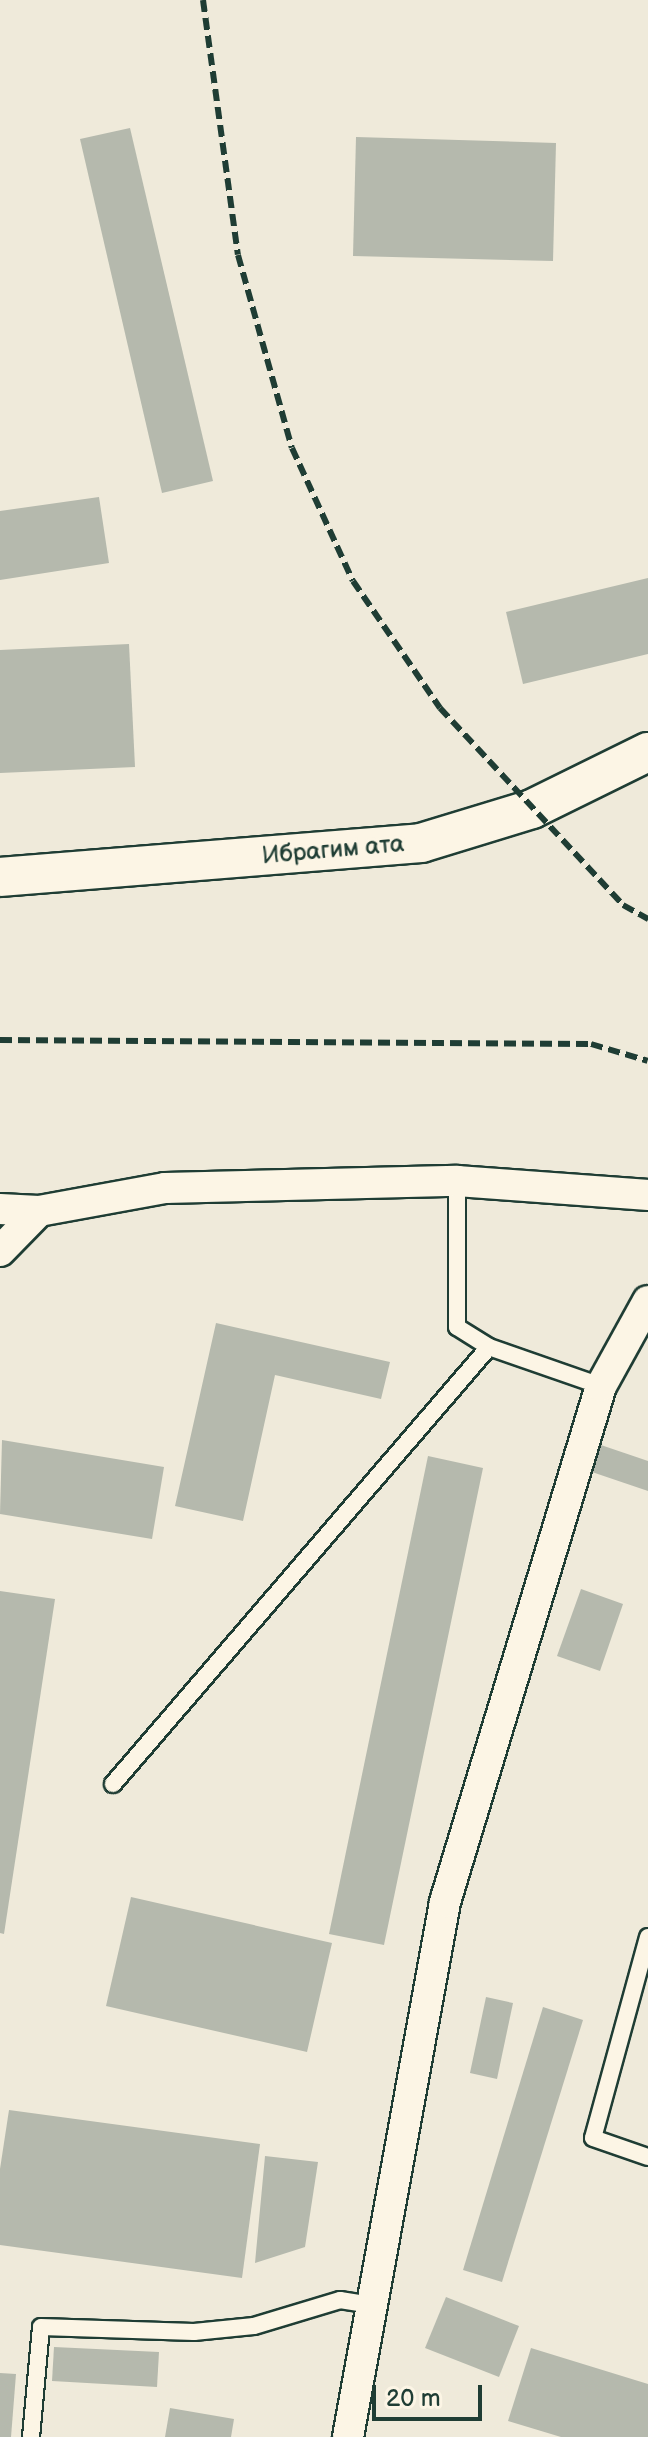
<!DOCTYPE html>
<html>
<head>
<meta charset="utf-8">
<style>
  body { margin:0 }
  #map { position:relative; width:648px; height:2437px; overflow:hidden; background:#efeada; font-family:"Balsamiq Sans",sans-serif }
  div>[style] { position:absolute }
  .building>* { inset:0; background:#b5b9ad }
  .roads { filter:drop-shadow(2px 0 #1f3d34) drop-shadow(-2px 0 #1f3d34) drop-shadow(0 2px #1f3d34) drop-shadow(0 -2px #1f3d34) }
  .service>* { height:16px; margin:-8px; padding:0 8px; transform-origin:8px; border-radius:8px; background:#fcf5e5 }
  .minor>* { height:30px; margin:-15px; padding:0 15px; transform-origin:15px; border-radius:15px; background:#fcf5e5 }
  .tertiary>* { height:38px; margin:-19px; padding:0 19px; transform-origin:19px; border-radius:19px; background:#fcf5e5 }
  .rail>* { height:6px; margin-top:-3px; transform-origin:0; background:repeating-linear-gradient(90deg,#1f3d34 0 12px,transparent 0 18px) }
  span { translate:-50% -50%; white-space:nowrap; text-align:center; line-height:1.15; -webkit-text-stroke:6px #fcf5e5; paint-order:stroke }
  .street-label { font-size:24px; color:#1f3d34 }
  .scale { position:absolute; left:372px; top:2385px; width:110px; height:36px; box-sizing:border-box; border:4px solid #1f3d34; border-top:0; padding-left:10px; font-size:24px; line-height:28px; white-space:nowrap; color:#1f3d34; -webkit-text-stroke:6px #fcf5e5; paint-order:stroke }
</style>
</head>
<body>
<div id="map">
  <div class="building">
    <i style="clip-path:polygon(130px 128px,213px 481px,162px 493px,80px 139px)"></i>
    <i style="clip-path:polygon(356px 137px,556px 143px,553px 261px,353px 256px)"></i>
    <i style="clip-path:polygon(99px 497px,109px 563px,0 580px,0 511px)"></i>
    <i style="clip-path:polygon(648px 578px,648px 654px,523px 684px,506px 612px)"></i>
    <i style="clip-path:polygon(129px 644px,135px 767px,0 773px,0 650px)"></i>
    <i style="clip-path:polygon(216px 1323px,390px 1362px,381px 1399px,275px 1375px,243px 1521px,175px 1506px)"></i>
    <i style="clip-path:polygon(2px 1440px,164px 1467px,152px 1539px,0 1514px)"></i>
    <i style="clip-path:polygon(598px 1444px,648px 1461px,648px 1491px,589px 1471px)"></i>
    <i style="clip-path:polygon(428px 1456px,483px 1468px,384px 1945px,329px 1934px)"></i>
    <i style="clip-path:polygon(581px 1589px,623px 1604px,600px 1671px,557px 1656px)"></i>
    <i style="clip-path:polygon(0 1591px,55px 1599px,4px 1934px,0 1933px)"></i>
    <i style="clip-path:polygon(131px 1897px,332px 1943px,307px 2052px,106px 2006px)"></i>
    <i style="clip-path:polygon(486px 1997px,513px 2003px,497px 2079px,470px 2073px)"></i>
    <i style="clip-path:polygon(543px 2007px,583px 2020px,502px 2282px,463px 2270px)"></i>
    <i style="clip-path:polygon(9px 2110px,260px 2144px,242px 2278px,0 2245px,0 2169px)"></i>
    <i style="clip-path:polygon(265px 2156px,318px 2162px,305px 2247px,255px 2263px)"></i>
    <i style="clip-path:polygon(446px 2297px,519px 2326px,499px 2377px,425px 2348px)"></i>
    <i style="clip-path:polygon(54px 2347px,159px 2352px,157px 2387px,52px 2381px)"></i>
    <i style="clip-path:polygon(531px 2348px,648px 2384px,648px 2437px,561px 2437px,508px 2421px)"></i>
    <i style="clip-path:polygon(0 2373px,16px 2374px,11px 2437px,0 2437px)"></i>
    <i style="clip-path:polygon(170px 2408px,234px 2419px,231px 2437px,165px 2437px)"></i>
  </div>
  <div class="roads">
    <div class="service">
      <i style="left:457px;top:1181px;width:146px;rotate:90deg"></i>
      <i style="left:457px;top:1327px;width:38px;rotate:32deg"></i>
      <i style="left:489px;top:1347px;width:119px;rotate:19.2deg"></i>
      <i style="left:113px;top:1784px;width:576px;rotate:-49.29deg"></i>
      <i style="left:648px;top:1937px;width:208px;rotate:105.3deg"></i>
      <i style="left:593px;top:2138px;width:58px;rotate:19.1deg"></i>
      <i style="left:31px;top:2437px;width:110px;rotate:-84.8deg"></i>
      <i style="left:41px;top:2327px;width:153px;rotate:1.9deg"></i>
      <i style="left:194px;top:2332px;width:60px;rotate:-5.7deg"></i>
      <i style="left:254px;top:2326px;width:90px;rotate:-16.8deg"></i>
      <i style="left:340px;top:2300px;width:32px;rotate:9deg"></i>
    </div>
    <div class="minor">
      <i style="left:0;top:1209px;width:39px;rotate:3deg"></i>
      <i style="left:0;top:1251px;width:56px;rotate:-45.7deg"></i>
      <i style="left:39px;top:1211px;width:128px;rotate:-10.3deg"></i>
      <i style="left:165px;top:1188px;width:292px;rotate:-1.4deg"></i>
      <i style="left:457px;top:1181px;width:192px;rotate:4.2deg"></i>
      <i style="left:348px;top:2437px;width:544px;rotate:-79.72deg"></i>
      <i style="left:445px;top:1902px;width:539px;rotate:-73.18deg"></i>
      <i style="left:601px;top:1386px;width:97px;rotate:-61.1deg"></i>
    </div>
    <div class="tertiary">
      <i style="left:0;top:877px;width:422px;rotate:-4.6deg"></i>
      <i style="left:421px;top:843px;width:116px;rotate:-17deg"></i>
      <i style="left:532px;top:809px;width:129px;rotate:-26.2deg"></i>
    </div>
  </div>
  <div class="rail">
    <i style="left:203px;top:0;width:257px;rotate:82.2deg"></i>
    <i style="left:238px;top:255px;width:200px;rotate:74.4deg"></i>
    <i style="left:292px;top:448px;width:146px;rotate:65.4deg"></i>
    <i style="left:353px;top:581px;width:154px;rotate:55.6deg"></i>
    <i style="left:440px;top:708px;width:269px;rotate:47.1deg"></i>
    <i style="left:623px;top:905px;width:29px;rotate:29deg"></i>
    <i style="left:0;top:1040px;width:591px;rotate:0.39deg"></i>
    <i style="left:591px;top:1044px;width:59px;rotate:16.6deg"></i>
  </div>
  <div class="street-label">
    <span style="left:333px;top:850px;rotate:-5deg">Ибрагим ата</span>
  </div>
  <div class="scale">20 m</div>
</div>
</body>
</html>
